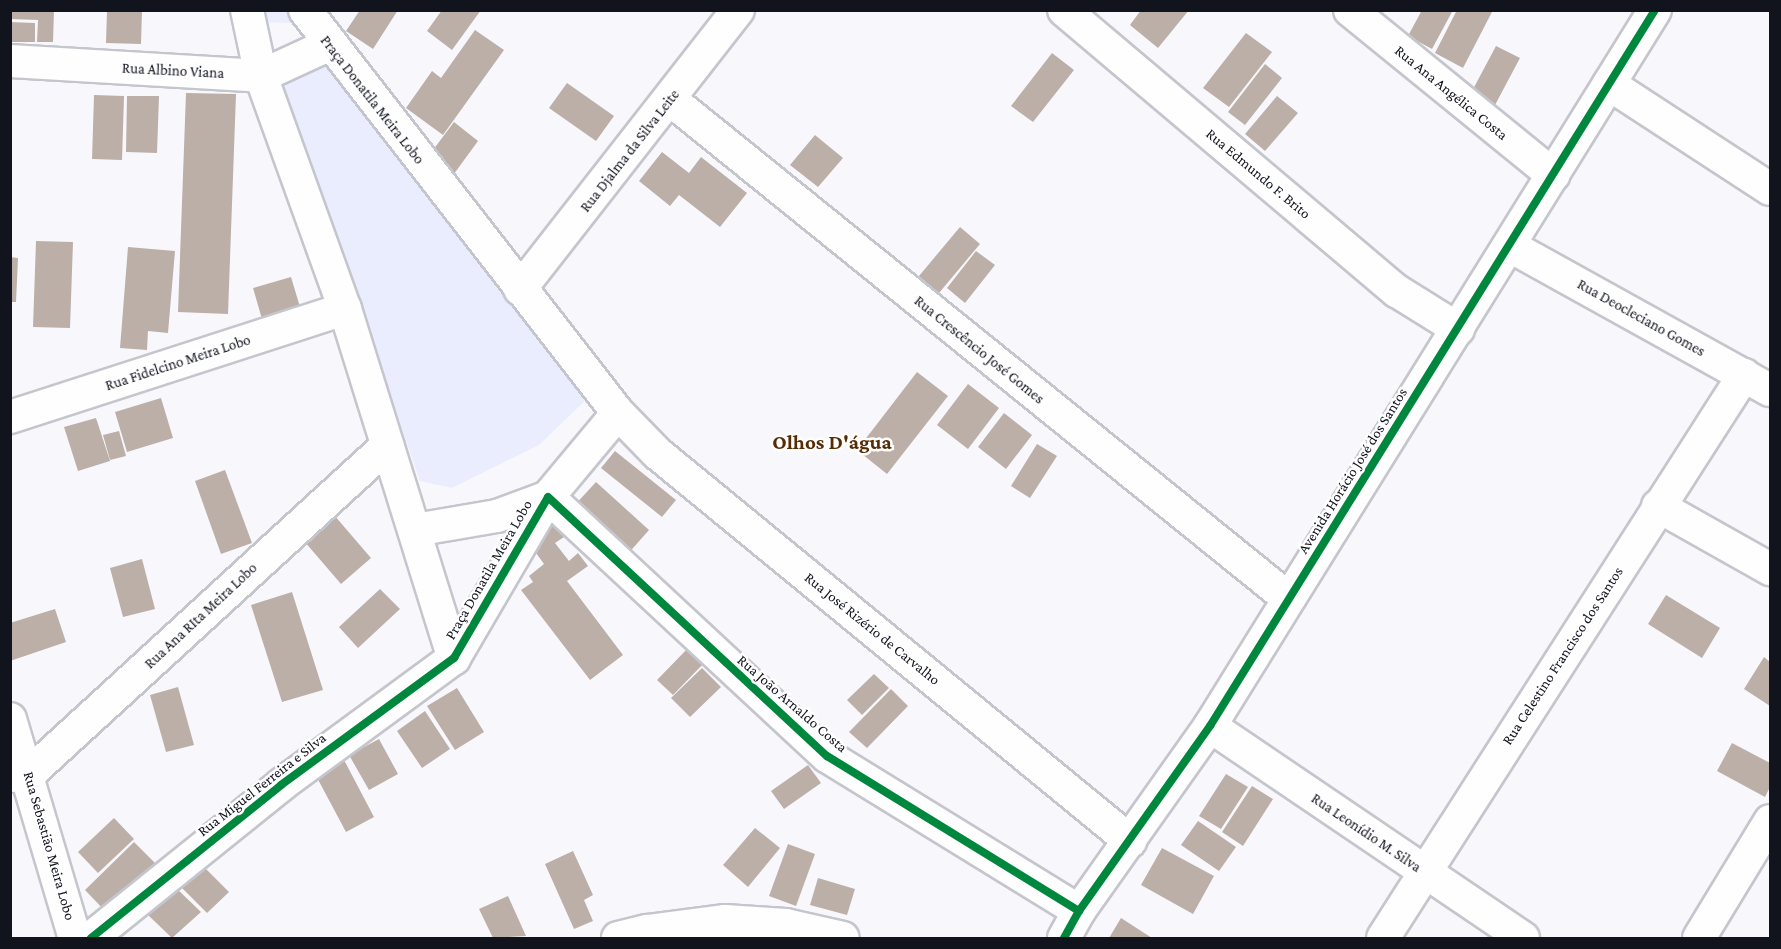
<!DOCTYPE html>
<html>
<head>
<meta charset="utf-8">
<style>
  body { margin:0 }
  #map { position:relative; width:1781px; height:949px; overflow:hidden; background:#f8f8fc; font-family:"Crimson Pro",serif }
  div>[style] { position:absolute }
  .green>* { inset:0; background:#eaedfd }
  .building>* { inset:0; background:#bbafa8 }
  .roads { filter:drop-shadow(2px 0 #c5c6cd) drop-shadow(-2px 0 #c5c6cd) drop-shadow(0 2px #c5c6cd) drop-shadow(0 -2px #c5c6cd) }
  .minor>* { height:32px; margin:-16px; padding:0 16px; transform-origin:16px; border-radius:16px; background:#fefeff }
  .cycleway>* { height:8px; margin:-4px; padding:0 4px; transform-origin:4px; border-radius:4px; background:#00873e }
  span { translate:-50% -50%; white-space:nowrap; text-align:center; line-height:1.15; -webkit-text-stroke:5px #fff; paint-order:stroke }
  .street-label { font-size:15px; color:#11131d }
  .district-label { font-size:21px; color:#572c05; font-weight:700 }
  .frame { position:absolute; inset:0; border:12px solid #11131d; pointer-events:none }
</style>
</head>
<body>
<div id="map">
  <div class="green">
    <i style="clip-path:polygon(262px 11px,298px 11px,308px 24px,265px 22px)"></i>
    <i style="clip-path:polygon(327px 55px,591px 395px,539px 445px,452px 488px,420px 481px,283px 86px,281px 68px)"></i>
  </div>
  <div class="building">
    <i style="clip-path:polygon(10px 10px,54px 10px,53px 42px,37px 42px,38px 20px,10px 19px)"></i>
    <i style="clip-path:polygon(107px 10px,142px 10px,141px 44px,106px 43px)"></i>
    <i style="clip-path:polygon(360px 10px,398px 10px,373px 49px,346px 31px)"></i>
    <i style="clip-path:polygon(442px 10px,481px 10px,452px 50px,427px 31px)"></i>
    <i style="clip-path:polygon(1141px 10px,1189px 10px,1158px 48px,1130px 25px)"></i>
    <i style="clip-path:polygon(1422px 10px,1453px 10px,1432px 49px,1408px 36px)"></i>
    <i style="clip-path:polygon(1457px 10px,1493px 10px,1463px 68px,1435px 53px)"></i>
    <i style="clip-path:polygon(10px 22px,35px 23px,35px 42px,10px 42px)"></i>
    <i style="clip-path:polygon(475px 30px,504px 50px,443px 135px,406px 108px,432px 71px,441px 78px)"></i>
    <i style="clip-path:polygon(1246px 33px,1272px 52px,1229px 107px,1203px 88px)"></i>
    <i style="clip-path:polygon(1496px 46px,1520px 58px,1495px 105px,1471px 93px)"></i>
    <i style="clip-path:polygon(1052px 53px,1074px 70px,1033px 122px,1011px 106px)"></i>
    <i style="clip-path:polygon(1265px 64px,1282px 78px,1245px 125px,1228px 112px)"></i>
    <i style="clip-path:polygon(567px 83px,614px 116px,596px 141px,549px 108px)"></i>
    <i style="clip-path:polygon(186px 93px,236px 94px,228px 314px,178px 312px)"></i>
    <i style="clip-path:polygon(94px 95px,124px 96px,122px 160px,92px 159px)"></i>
    <i style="clip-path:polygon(127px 96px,159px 96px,157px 153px,126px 152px)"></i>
    <i style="clip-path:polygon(1277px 96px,1298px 113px,1265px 151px,1245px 134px)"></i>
    <i style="clip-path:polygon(454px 122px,478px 141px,451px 178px,430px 154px)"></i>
    <i style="clip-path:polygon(815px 135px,843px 158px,818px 187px,790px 165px)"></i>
    <i style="clip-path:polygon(662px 152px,689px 173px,701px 157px,747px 193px,720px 227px,679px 195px,670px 206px,639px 181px)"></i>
    <i style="clip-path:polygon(960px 227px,980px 244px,939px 293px,919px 276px)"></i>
    <i style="clip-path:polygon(36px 241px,73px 242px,70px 328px,33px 327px)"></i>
    <i style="clip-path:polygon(128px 247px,175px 251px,168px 333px,148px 331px,147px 350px,120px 348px)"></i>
    <i style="clip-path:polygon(976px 251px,995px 265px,965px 303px,947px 288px)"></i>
    <i style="clip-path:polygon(10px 257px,18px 258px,16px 302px,10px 302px)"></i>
    <i style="clip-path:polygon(291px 277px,300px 307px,262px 319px,253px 288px)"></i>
    <i style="clip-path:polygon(917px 372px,948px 396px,887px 474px,857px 450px)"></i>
    <i style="clip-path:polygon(968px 384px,999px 408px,968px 449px,937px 425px)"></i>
    <i style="clip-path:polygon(161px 398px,173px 438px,127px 452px,115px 412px)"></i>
    <i style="clip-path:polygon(1004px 413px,1032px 435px,1006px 469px,978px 447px)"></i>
    <i style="clip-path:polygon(96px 418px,110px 461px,78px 471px,64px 427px)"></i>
    <i style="clip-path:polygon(119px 431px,126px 456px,110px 460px,103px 435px)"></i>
    <i style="clip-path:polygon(1037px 444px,1057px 456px,1030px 498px,1011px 486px)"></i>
    <i style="clip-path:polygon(615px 451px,676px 500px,662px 517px,601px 468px)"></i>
    <i style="clip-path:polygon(225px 470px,252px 543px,221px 554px,195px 481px)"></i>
    <i style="clip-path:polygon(596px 482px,649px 530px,626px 556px,573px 507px)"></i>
    <i style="clip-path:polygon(334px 515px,371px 558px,341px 584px,304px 541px)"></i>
    <i style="clip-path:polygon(551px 520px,564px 537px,555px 543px,569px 561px,578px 553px,588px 566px,567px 581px,623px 655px,590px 680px,521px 590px,533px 582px,529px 576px,544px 564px,526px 539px)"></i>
    <i style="clip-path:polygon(142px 559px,155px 609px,123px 617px,110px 568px)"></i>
    <i style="clip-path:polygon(380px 589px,400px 609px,358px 648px,339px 627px)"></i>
    <i style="clip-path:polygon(292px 592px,323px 690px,282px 702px,251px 605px)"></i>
    <i style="clip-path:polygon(1666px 595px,1720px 628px,1702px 658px,1648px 624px)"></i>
    <i style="clip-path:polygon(55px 609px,66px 642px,10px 661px,10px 623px)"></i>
    <i style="clip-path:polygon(691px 645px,707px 660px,673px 695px,657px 680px)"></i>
    <i style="clip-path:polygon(1764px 657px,1770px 662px,1770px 706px,1744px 689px)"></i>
    <i style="clip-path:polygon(702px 668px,721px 687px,690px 717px,671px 698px)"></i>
    <i style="clip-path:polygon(874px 674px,889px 688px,862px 715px,847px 700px)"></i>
    <i style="clip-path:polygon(178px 687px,194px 745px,166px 752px,150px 695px)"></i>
    <i style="clip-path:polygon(457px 688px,484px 732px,455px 750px,427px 706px)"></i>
    <i style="clip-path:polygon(891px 689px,908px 706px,867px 748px,849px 732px)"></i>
    <i style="clip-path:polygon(425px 711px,450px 749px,422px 768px,397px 731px)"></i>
    <i style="clip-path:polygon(379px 739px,398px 774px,369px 790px,349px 755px)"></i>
    <i style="clip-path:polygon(1732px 743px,1770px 763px,1770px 787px,1765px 797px,1717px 771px)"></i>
    <i style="clip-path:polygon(343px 758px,374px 817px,346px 832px,314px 772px)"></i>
    <i style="clip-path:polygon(808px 765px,821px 783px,784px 809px,771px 791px)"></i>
    <i style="clip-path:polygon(1226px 774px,1248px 787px,1221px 829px,1199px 816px)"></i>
    <i style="clip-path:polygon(1252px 786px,1273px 799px,1243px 846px,1222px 832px)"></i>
    <i style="clip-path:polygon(114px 818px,134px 839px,98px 873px,78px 852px)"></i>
    <i style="clip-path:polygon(1198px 821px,1236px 847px,1219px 871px,1181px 845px)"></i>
    <i style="clip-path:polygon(755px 828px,780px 848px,748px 887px,723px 865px)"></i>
    <i style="clip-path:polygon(134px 842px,156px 864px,106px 912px,85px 890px)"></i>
    <i style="clip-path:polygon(788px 844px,815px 854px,796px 906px,769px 896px)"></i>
    <i style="clip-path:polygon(1162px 848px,1214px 876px,1193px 914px,1141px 885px)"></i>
    <i style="clip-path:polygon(573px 851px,593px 895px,584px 900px,593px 921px,574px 929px,545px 864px)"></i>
    <i style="clip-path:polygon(202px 865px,229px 892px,207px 913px,180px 886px)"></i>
    <i style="clip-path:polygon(818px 878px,855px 889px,847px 915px,810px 905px)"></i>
    <i style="clip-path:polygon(175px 887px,201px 912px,172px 938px,148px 915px)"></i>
    <i style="clip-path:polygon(508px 896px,526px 936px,493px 938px,479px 909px)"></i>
    <i style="clip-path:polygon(1121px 918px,1152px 938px,1109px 938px)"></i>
  </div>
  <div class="roads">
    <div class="minor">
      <i style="left:247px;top:10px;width:67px;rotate:78deg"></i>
      <i style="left:261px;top:76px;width:248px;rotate:70.2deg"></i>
      <i style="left:345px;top:309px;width:366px;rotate:72.7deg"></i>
      <i style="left:305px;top:10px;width:510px;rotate:52.16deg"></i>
      <i style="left:618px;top:413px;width:56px;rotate:45.7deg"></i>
      <i style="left:657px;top:453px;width:612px;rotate:39.36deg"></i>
      <i style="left:1064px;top:10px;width:436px;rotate:40.2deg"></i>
      <i style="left:1397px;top:291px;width:72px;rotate:31.9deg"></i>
      <i style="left:1350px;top:10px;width:262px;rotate:39.1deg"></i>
      <i style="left:10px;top:61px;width:251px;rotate:3.4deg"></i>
      <i style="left:261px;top:76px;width:74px;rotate:-24.8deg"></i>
      <i style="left:1609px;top:84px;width:192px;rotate:33.1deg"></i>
      <i style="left:671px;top:100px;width:794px;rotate:38.92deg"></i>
      <i style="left:1510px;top:246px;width:297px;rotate:29deg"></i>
      <i style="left:520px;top:289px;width:354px;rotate:-52deg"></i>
      <i style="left:10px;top:417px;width:352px;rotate:-17.9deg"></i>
      <i style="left:1658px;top:506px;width:129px;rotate:29.4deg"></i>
      <i style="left:415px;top:530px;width:83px;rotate:-9.7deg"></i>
      <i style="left:497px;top:516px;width:54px;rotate:-20.4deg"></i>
      <i style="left:548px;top:497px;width:109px;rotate:-50.2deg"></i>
      <i style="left:10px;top:719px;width:228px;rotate:73.5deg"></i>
      <i style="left:1210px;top:726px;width:378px;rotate:34.1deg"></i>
      <i style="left:10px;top:776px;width:19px;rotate:-6deg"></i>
      <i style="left:29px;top:774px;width:486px;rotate:-42.5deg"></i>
      <i style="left:91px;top:938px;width:244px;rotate:-38.8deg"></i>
      <i style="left:281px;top:785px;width:215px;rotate:-36.3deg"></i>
      <i style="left:454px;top:658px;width:186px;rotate:-59.7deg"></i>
      <i style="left:548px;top:497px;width:381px;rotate:42.9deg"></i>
      <i style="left:827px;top:756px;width:296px;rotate:31.6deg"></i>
      <i style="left:618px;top:938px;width:30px;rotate:-14deg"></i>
      <i style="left:647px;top:931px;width:79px;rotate:-7.3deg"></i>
      <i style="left:725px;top:921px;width:61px;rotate:3.8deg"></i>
      <i style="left:786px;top:925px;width:58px;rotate:12.8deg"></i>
      <i style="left:1064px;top:938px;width:31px;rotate:-61deg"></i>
      <i style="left:1079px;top:911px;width:227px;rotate:-54.7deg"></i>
      <i style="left:1210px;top:726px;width:843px;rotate:-58.14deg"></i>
      <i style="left:1383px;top:938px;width:669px;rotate:-57.33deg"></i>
      <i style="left:1699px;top:938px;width:137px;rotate:-58.7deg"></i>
    </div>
  </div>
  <div class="cycleway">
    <i style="left:91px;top:938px;width:244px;rotate:-38.8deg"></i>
    <i style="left:281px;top:785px;width:215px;rotate:-36.3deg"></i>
    <i style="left:454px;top:658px;width:186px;rotate:-59.7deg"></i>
    <i style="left:548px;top:497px;width:381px;rotate:42.9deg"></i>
    <i style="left:827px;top:756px;width:296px;rotate:31.6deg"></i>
    <i style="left:1064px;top:938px;width:31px;rotate:-61deg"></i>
    <i style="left:1079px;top:911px;width:227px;rotate:-54.7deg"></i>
    <i style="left:1210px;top:726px;width:843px;rotate:-58.14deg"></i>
  </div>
  <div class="street-label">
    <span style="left:173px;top:71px;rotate:3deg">Rua Albino Viana</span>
    <span style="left:1451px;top:93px;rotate:39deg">Rua Ana Angélica Costa</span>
    <span style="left:372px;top:100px;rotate:52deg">Praça Donatila Meira Lobo</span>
    <span style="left:630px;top:151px;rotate:-52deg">Rua Djalma da Silva Leite</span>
    <span style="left:1258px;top:174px;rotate:40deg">Rua Edmundo F. Brito</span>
    <span style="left:1641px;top:318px;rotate:29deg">Rua Deocleciano Gomes</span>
    <span style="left:979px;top:350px;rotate:39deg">Rua Crescêncio José Gomes</span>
    <span style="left:178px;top:363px;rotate:-18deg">Rua Fidelcino Meira Lobo</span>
    <span style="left:1353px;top:471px;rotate:-58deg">Avenida Horácio José dos Santos</span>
    <span style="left:489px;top:570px;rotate:-60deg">Praça Donatila Meira Lobo</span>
    <span style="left:201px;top:616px;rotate:-43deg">Rua Ana RIta Meira Lobo</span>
    <span style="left:872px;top:629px;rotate:39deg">Rua José Rizério de Carvalho</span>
    <span style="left:1563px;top:656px;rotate:-57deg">Rua Celestino Francisco dos Santos</span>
    <span style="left:792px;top:704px;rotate:41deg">Rua João Arnaldo Costa</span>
    <span style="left:262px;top:785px;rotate:-38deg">Rua Miguel Ferreira e Silva</span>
    <span style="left:1366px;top:833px;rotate:34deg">Rua Leonídio M. Silva</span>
    <span style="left:49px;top:846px;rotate:74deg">Rua Sebastião Meira Lobo</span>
  </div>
  <div class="district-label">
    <span style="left:832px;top:442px">Olhos D'água</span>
  </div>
  <div class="frame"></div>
</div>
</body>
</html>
